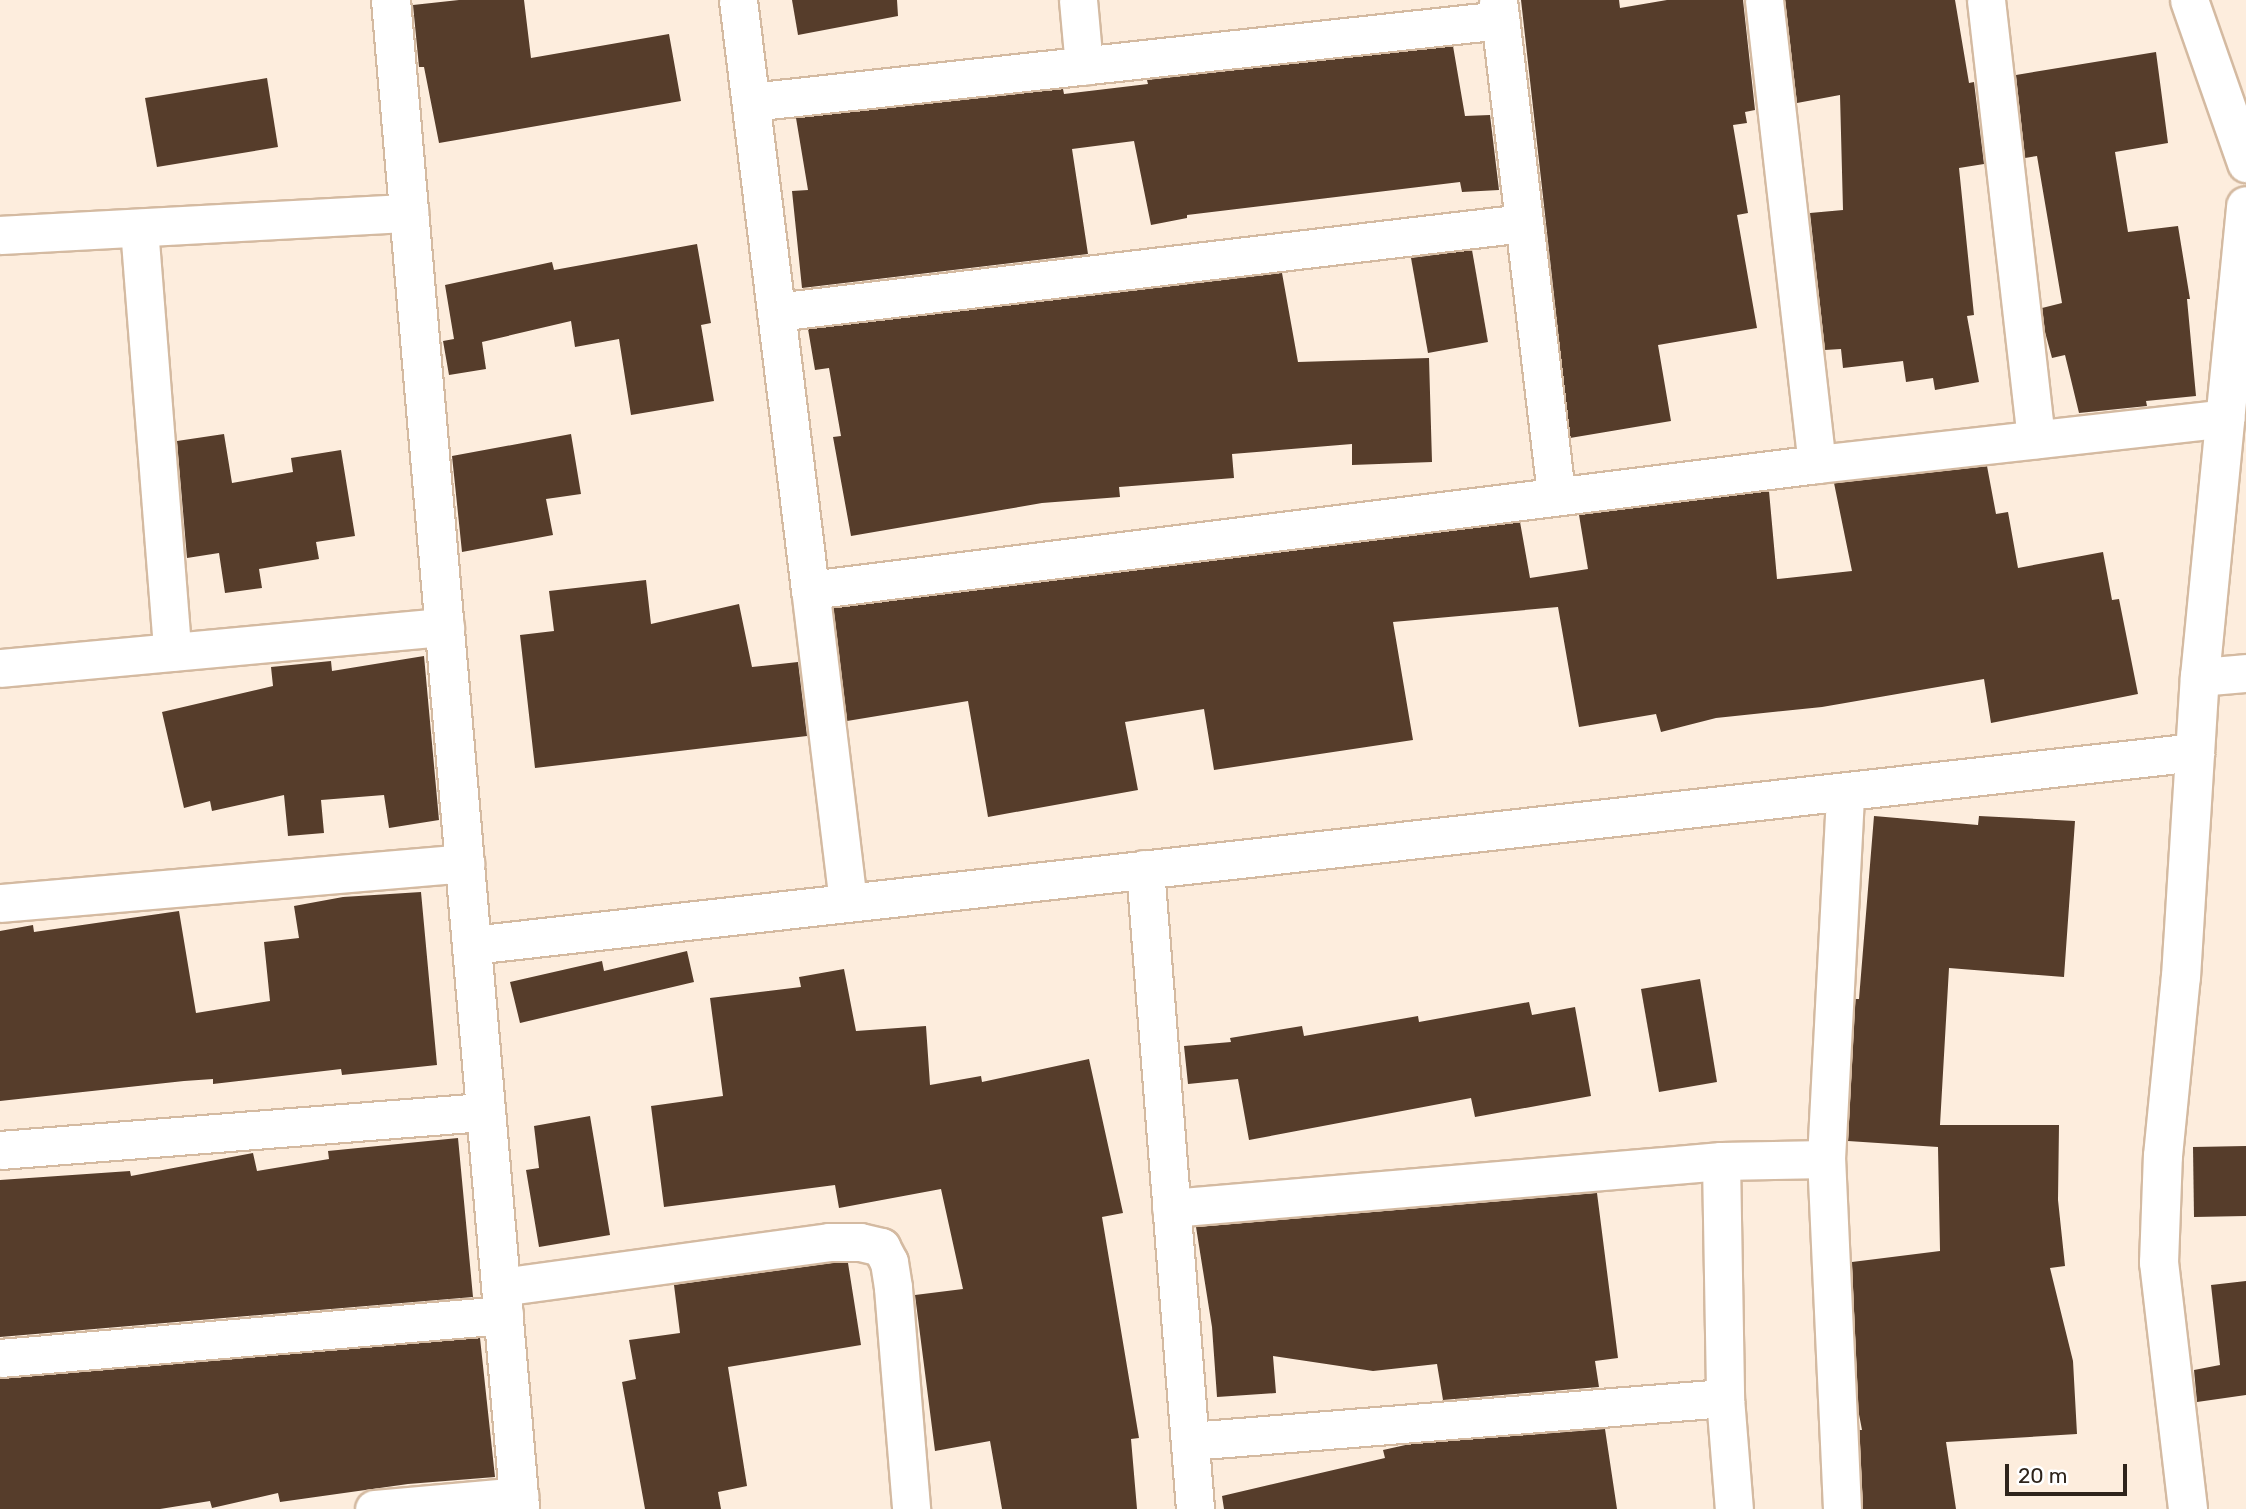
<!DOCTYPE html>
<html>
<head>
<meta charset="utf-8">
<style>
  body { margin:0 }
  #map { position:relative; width:2246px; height:1509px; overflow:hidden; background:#fdeddd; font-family:Rubik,sans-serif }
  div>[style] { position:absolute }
  .building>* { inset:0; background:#563d2b }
  .roads { filter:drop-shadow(2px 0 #d4baa1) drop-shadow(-2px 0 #d4baa1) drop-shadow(0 2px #d4baa1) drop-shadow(0 -2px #d4baa1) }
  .street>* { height:37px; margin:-18.5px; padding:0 18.5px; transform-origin:18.5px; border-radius:18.5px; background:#fff }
  .secondary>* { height:38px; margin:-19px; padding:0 19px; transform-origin:19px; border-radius:19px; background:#fff }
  span { translate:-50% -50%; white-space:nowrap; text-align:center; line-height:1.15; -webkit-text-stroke:7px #fff; paint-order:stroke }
  .scale { position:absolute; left:2005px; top:1464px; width:122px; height:32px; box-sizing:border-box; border:4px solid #2e241b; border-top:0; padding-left:9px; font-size:21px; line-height:24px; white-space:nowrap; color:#2e241b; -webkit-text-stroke:5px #fff; paint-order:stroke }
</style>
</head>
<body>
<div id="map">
  <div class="building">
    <i style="clip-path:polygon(459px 0,524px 0,531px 58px,669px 34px,681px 101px,439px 143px,424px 67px,419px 67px,413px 5px)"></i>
    <i style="clip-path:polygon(792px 0,897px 0,898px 16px,798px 35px)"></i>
    <i style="clip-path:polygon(1521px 0,1619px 0,1620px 8px,1667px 0,1743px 0,1755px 110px,1745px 112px,1747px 123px,1733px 125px,1748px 213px,1737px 215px,1757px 328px,1658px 345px,1671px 421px,1570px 438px)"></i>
    <i style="clip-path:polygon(1785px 0,1955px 0,1969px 83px,1974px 82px,1984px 164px,1959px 168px,1974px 315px,1967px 316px,1979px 382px,1935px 390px,1933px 378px,1906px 382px,1903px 361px,1843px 368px,1841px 349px,1825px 350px,1810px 213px,1843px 210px,1840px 95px,1797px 103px)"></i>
    <i style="clip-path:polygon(1453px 46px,1465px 116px,1490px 115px,1499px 190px,1462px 192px,1460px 182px,1187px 215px,1187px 218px,1151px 225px,1134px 141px,1072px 149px,1088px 254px,802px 288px,792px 191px,808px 190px,796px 118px,1063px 89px,1064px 94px,1148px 84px,1147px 80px)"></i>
    <i style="clip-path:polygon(2156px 52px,2168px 143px,2115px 152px,2128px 232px,2178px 226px,2190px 299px,2187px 299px,2196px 396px,2146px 401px,2147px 406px,2079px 413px,2065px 355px,2052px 358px,2045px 332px,2042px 308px,2062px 303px,2037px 156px,2025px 158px,2016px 75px)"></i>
    <i style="clip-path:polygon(267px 78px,278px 147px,157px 167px,145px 98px)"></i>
    <i style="clip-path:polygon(697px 244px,711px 323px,701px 325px,714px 401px,631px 415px,619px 339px,575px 347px,571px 321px,482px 342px,486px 369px,449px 375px,443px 341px,454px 339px,445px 285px,552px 262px,554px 270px)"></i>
    <i style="clip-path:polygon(1472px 250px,1488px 342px,1428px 353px,1411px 258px)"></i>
    <i style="clip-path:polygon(1282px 273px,1298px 362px,1429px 358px,1432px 462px,1352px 465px,1352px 444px,1232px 454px,1234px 478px,1119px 487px,1120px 497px,1042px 503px,851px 536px,833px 437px,841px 436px,829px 368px,815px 370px,808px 329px)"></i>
    <i style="clip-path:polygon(224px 434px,232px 483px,293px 472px,291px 458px,341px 450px,355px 536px,316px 542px,319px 559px,259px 569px,262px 588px,225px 593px,219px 553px,187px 558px,177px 441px)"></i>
    <i style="clip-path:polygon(571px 434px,581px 494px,546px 499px,553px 535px,462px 552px,452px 456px)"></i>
    <i style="clip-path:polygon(1987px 466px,1996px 514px,2008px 512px,2018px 568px,2103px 552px,2112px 600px,2119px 599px,2138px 694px,1991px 723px,1984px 679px,1822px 707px,1716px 718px,1661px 732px,1656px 714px,1579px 727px,1558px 607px,1393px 622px,1413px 740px,1214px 770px,1204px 709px,1125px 722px,1138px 790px,988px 817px,968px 701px,847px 721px,833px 608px,1520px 522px,1530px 578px,1588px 569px,1579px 515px,1769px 491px,1777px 579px,1852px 571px,1834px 483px)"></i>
    <i style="clip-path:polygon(646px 580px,651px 624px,739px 604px,752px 667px,798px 662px,807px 736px,535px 768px,520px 635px,554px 631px,549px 591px)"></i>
    <i style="clip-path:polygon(424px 656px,439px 820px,389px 828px,384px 795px,321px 800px,324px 833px,288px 836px,284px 795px,212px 811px,210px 801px,184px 808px,162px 712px,273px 686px,271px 667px,331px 661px,332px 671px)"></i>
    <i style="clip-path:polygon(1874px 816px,1978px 825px,1979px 816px,2075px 821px,2064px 977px,1949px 968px,1940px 1125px,2059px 1125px,2058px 1200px,2065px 1266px,2050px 1268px,2073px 1361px,2077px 1434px,1946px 1442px,1956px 1509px,1863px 1509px,1859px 1430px,1862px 1430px,1858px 1409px,1852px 1262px,1940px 1251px,1938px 1147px,1848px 1141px,1855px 999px,1859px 999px)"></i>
    <i style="clip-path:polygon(421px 892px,437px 1065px,342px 1075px,341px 1069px,213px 1084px,213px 1079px,184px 1081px,0 1101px,0 931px,33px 925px,34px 932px,179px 911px,196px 1013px,270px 1001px,264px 942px,299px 938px,294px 906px,343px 897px)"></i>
    <i style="clip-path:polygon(687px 951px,694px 982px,520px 1023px,510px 982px,602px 961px,604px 971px)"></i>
    <i style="clip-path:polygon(844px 969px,856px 1031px,926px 1026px,930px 1085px,981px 1076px,982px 1082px,1089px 1059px,1123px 1213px,1102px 1217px,1139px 1438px,1131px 1439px,1137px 1509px,1002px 1509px,990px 1441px,935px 1451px,915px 1295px,963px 1289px,941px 1189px,839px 1208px,835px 1185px,664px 1207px,651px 1106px,723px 1096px,710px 998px,801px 987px,799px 977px)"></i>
    <i style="clip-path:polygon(1700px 979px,1717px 1082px,1659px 1092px,1641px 989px)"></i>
    <i style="clip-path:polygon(1529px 1002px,1532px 1015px,1575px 1007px,1591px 1096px,1475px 1117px,1471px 1098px,1249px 1140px,1238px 1079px,1188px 1084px,1184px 1046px,1231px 1042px,1230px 1038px,1302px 1026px,1304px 1036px,1418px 1016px,1419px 1022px)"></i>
    <i style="clip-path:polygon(590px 1116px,610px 1235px,539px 1247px,526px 1170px,539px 1168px,534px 1126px)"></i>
    <i style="clip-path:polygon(458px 1138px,473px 1297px,0 1337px,0 1180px,130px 1171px,131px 1176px,253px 1153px,257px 1171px,329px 1159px,328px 1151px)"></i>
    <i style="clip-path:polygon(2246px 1146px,2246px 1216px,2194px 1217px,2193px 1147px)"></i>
    <i style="clip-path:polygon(1597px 1193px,1618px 1358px,1595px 1361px,1599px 1387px,1443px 1400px,1437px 1364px,1373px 1371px,1273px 1356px,1276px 1393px,1217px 1397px,1212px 1327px,1196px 1227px)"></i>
    <i style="clip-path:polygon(830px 1263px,848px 1263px,861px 1345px,728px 1367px,747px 1486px,718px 1492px,721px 1509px,645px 1509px,622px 1382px,636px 1379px,629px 1340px,680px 1333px,674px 1285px)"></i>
    <i style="clip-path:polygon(2246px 1281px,2246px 1395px,2197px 1402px,2194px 1370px,2220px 1365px,2211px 1285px)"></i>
    <i style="clip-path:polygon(480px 1338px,495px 1477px,408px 1484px,280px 1502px,278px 1493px,212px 1508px,210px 1501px,160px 1509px,0 1509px,0 1379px)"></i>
    <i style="clip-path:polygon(1605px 1429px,1617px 1509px,1224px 1509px,1222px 1496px,1385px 1458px,1383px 1450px,1410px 1444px)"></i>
  </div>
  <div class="roads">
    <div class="street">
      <i style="left:738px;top:0;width:594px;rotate:83.04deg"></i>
      <i style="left:1078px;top:0;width:66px;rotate:84.8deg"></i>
      <i style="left:1498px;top:0;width:499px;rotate:83.3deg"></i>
      <i style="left:1764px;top:0;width:467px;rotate:83.5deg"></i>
      <i style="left:1817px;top:464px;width:411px;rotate:-6.4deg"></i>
      <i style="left:1986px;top:0;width:442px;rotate:83.5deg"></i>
      <i style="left:2189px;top:0;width:173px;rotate:70.7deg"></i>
      <i style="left:751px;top:102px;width:754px;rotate:-6.24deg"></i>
      <i style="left:139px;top:228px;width:425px;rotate:85.5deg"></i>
      <i style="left:0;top:235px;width:410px;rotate:-3.1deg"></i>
      <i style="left:776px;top:312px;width:753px;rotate:-6.79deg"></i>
      <i style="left:0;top:668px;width:447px;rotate:-5.3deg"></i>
      <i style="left:2200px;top:677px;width:46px;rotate:-5deg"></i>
      <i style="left:1145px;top:869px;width:642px;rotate:85.53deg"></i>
      <i style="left:848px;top:902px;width:314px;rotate:-96.9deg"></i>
      <i style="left:810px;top:590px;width:1015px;rotate:-7.13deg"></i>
      <i style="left:0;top:903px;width:467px;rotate:-4.9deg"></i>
      <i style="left:472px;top:945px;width:1734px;rotate:-6.39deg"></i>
      <i style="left:0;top:1150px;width:487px;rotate:-4.5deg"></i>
      <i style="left:1721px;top:1161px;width:237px;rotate:89deg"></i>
      <i style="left:1725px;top:1398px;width:111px;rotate:85.4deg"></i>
      <i style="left:1171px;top:1208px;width:552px;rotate:-4.88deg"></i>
      <i style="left:1721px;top:1161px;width:105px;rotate:-1.1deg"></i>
      <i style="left:501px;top:1287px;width:331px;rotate:-7.8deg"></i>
      <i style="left:829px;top:1242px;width:31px"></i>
      <i style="left:860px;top:1242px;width:22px;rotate:13deg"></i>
      <i style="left:881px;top:1247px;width:17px;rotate:62deg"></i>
      <i style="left:889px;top:1262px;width:26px;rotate:81deg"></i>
      <i style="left:893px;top:1288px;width:222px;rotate:85.3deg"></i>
      <i style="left:0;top:1358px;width:506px;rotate:-4.88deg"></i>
      <i style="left:1190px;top:1441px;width:537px;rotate:-4.6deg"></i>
      <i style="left:374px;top:1509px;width:146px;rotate:-5.1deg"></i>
      <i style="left:1842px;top:1509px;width:350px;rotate:-92.6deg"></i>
      <i style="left:1826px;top:1159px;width:368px;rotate:-87deg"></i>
    </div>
    <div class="secondary">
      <i style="left:391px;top:0;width:1515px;rotate:85.11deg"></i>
      <i style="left:2188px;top:1509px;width:248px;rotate:-96.7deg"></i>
      <i style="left:2159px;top:1263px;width:107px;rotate:-87.9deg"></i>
      <i style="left:2163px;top:1156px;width:180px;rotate:-84.3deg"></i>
      <i style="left:2181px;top:977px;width:301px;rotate:-86.4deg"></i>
      <i style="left:2200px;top:677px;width:473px;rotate:-84.4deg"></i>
    </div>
  </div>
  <div class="scale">20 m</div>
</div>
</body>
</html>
